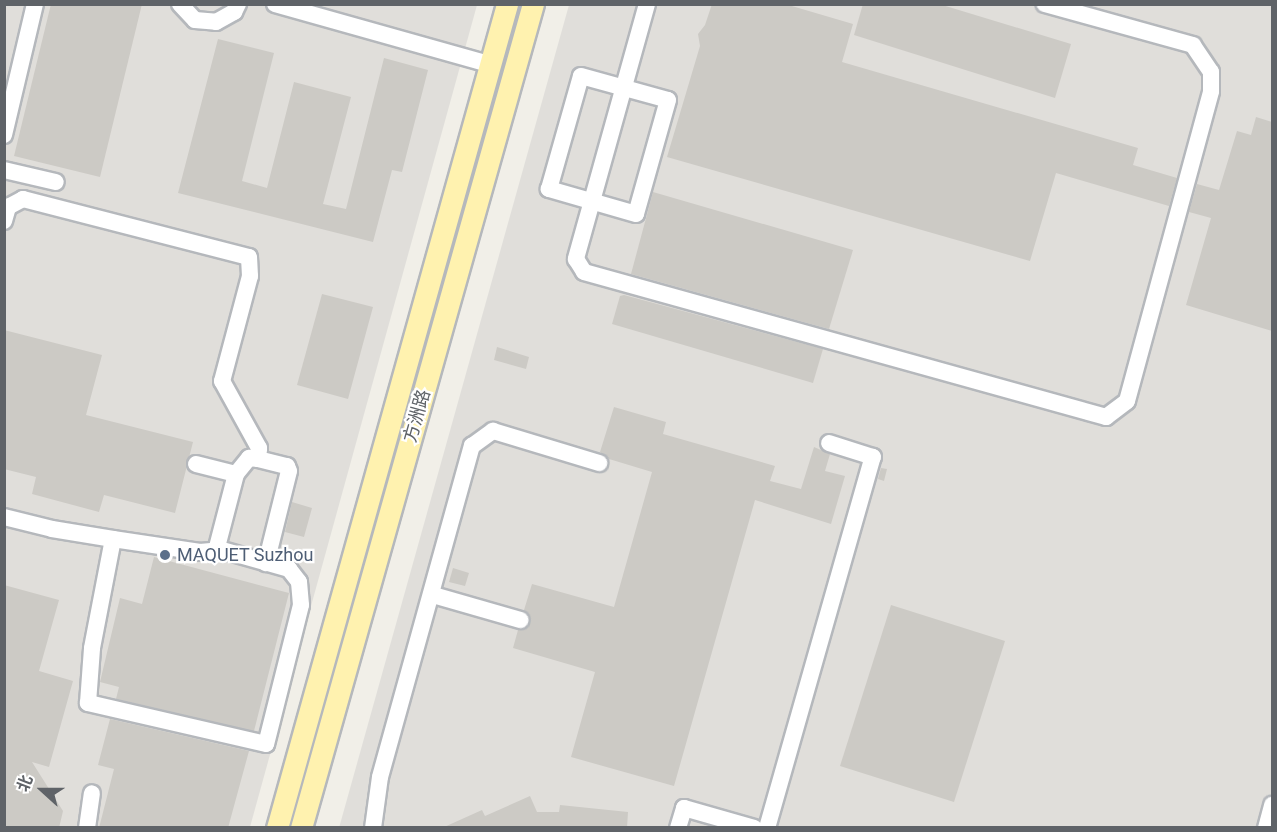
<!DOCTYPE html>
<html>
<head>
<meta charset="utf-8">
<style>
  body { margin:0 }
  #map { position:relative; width:1277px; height:832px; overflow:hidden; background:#f1efe8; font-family:Roboto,"Noto Sans SC",sans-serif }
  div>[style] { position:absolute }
  .industrial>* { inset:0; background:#e0deda }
  .building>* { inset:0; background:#cccac5 }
  .roads { filter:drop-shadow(2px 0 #b5b8bc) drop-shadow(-2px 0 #b5b8bc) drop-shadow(0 2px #b5b8bc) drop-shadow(0 -2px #b5b8bc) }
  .minor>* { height:16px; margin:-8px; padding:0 8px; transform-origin:8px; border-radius:8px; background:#fff }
  .major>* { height:21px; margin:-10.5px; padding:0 10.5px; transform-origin:10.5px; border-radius:10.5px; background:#fff2af }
  .dots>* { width:16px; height:16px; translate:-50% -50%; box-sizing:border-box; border:3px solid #fff; border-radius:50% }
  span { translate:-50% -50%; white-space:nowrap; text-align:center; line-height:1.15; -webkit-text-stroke:4.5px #fff; paint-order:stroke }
  .street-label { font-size:18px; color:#5f6368 }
  .service-label { font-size:18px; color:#4e5e75 }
  .left { translate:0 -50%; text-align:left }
  .frame { position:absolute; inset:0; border:6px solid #5f6368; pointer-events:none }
  .north { position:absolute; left:12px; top:760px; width:60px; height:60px; -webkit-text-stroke:4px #fff; paint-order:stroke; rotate:291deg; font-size:16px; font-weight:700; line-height:24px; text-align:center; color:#5f6368 }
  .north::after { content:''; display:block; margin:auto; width:21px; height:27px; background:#5f6368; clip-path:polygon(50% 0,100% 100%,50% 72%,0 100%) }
</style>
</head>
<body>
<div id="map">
  <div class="industrial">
    <i style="clip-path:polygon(5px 5px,477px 5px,250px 827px,5px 828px)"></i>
    <i style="clip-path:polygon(569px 5px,1272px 5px,1272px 827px,339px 828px)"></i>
  </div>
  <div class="building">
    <i style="clip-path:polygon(51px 4px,142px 4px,100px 177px,14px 156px)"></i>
    <i style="clip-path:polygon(712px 4px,785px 4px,853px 24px,842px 62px,1138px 148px,1133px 165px,1177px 178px,1169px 206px,1056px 173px,1030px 261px,667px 157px,700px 46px,698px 34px,705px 25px)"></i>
    <i style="clip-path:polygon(863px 4px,939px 4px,1071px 44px,1055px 98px,854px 35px)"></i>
    <i style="clip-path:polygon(218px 39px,274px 53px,242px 181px,267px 188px,294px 82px,351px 97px,323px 204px,346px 209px,384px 58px,428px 70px,402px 172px,392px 170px,373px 242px,178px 193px)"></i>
    <i style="clip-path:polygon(1256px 117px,1272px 122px,1272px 331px,1186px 305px,1211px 218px,1189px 212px,1197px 184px,1219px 190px,1237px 131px,1251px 135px)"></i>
    <i style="clip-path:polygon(653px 192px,853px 250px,829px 329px,631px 274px)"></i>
    <i style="clip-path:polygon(322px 294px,373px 307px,348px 399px,297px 385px)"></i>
    <i style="clip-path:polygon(624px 295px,823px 349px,813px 383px,612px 324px,620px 296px)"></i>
    <i style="clip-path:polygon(4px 330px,102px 355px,86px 415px,193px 442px,175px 513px,104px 495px,99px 512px,32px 494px,36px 477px,4px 469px)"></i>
    <i style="clip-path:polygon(497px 347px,529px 357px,526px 369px,494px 360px)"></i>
    <i style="clip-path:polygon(614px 407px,666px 422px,663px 434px,775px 466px,770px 481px,801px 489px,814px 447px,830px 454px,825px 471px,845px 476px,831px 524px,755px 500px,674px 786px,571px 757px,595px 672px,513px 648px,518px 630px,530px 623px,524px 610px,532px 584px,614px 607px,652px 472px,609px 459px,600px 452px)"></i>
    <i style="clip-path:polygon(881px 468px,887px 469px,884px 481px,878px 479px)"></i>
    <i style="clip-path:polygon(292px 502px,312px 508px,304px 537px,285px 532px)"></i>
    <i style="clip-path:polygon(154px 557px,289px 593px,254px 731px,116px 699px,119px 687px,100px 682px,120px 598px,142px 604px)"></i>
    <i style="clip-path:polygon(453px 568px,469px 573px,465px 586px,449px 582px)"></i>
    <i style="clip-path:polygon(4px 585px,59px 600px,39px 671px,73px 681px,49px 767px,32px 762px,63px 811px,59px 828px,4px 826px)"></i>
    <i style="clip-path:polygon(891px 605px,1005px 641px,954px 802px,840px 766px)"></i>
    <i style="clip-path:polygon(110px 719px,249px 751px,228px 828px,99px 828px,114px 769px,98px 765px)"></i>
    <i style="clip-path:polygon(530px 796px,537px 812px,559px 812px,560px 805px,628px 812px,627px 828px,442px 828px,482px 810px,485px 816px)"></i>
  </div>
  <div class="roads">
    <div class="minor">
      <i style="left:180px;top:4px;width:22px;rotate:47deg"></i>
      <i style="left:195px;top:20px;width:21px;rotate:5deg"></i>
      <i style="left:216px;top:22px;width:21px;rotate:-29deg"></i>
      <i style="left:234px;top:12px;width:9px;rotate:-63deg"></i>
      <i style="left:275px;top:4px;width:222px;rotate:15.7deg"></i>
      <i style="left:647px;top:4px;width:265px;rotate:105.6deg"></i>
      <i style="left:576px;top:259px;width:15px;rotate:58deg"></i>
      <i style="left:584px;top:272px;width:542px;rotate:15.52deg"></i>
      <i style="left:1106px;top:417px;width:26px;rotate:-37deg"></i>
      <i style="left:1127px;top:401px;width:321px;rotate:-74.8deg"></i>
      <i style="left:1211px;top:91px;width:19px;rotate:-90deg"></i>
      <i style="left:1211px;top:72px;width:32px;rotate:-124deg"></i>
      <i style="left:1193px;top:45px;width:154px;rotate:-164.5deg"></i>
      <i style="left:581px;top:76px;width:90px;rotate:15.4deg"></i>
      <i style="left:668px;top:100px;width:118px;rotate:105.7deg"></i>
      <i style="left:636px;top:214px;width:91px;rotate:-164deg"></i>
      <i style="left:549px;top:189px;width:117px;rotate:-74.2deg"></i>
      <i style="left:4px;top:135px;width:135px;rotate:-76.7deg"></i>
      <i style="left:4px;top:170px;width:53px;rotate:13deg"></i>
      <i style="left:4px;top:221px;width:15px;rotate:-74deg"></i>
      <i style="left:8px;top:207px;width:17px;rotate:-28deg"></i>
      <i style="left:23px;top:199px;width:233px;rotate:14.4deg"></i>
      <i style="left:249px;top:257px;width:19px;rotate:87deg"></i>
      <i style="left:250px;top:276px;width:109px;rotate:104.9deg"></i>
      <i style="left:222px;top:381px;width:77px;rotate:61.1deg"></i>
      <i style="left:259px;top:448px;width:11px;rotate:95deg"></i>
      <i style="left:196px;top:464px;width:41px;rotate:14deg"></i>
      <i style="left:4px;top:517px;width:49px;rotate:14deg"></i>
      <i style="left:52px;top:529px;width:62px;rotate:9.3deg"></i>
      <i style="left:113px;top:539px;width:88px;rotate:8.5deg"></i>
      <i style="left:200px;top:552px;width:22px;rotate:-5deg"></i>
      <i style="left:222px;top:550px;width:70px;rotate:15.8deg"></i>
      <i style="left:289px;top:569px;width:16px;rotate:52deg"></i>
      <i style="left:299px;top:582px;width:23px;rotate:85deg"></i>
      <i style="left:301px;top:605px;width:143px;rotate:104.1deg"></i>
      <i style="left:266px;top:744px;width:183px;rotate:-167deg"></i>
      <i style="left:88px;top:703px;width:55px;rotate:-85.8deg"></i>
      <i style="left:92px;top:648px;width:111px;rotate:-79.1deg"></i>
      <i style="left:216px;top:551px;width:80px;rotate:-75.4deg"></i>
      <i style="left:236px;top:474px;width:21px;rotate:-51deg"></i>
      <i style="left:249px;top:458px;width:9px;rotate:6deg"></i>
      <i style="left:258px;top:459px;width:30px;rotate:14deg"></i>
      <i style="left:287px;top:466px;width:5px;rotate:68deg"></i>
      <i style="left:289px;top:471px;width:95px;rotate:104deg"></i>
      <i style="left:433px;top:595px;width:91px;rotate:16deg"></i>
      <i style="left:87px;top:828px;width:35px;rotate:-82deg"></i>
      <i style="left:373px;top:828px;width:51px;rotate:-82.2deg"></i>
      <i style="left:380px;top:777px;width:344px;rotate:-74.5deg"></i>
      <i style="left:472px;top:446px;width:26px;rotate:-36deg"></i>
      <i style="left:493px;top:431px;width:111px;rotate:16.8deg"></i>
      <i style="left:678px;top:828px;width:21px;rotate:-73deg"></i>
      <i style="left:684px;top:808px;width:73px;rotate:15.9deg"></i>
      <i style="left:767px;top:828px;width:386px;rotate:-74.1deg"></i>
      <i style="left:873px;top:457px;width:46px;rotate:-162.3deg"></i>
      <i style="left:1266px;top:828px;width:24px;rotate:-75deg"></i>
    </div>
    <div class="major">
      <i style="left:277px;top:828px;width:855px;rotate:-74.4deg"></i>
      <i style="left:301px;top:828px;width:856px;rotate:-74.28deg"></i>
    </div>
  </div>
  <div class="dots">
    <i style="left:165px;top:555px;background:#5c6f8a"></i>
  </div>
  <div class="street-label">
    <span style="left:417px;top:416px;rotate:-74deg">方洲路</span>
  </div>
  <div class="service-label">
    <span class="left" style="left:177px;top:555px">MAQUET Suzhou</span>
  </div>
  <div class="frame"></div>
  <div class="north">北</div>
</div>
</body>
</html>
